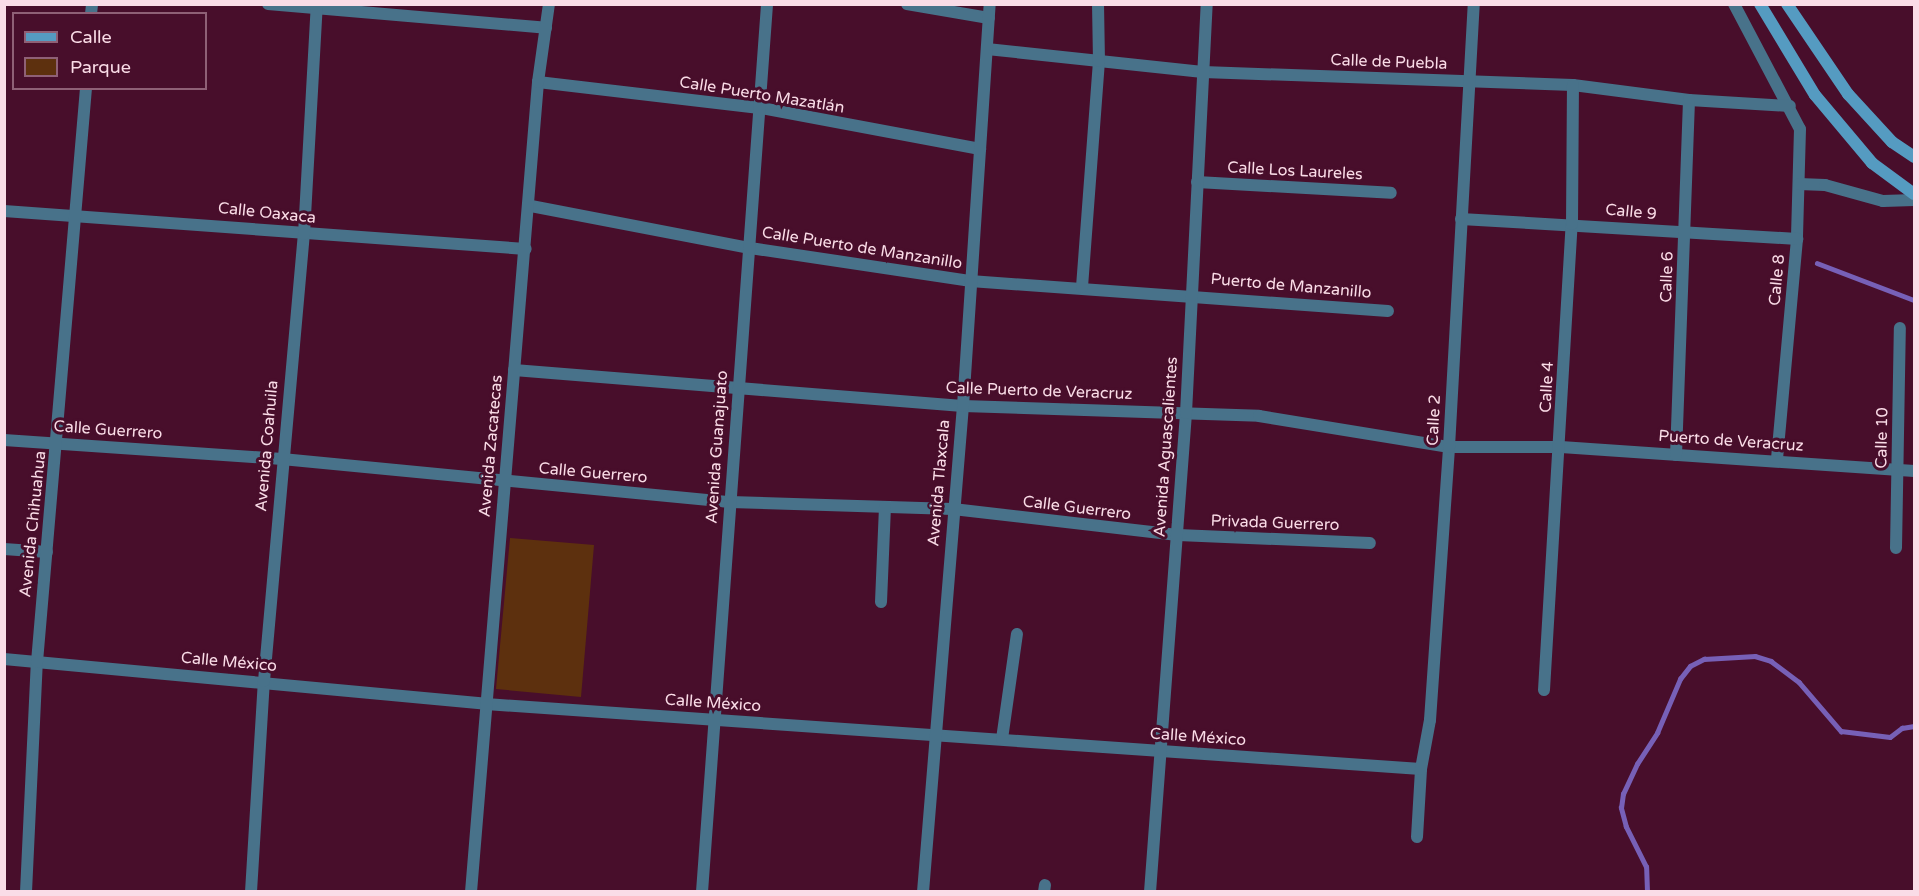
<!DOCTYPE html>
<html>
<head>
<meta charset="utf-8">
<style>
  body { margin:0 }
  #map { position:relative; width:1919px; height:896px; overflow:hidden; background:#480e2b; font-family:"Varela Round",sans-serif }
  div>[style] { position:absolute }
  .green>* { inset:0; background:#5d300e }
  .stream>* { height:4.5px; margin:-2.25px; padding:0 2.25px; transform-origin:2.25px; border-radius:2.25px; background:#7760b7 }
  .minor>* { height:12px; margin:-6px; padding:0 6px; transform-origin:6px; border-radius:6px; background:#48728a }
  .tertiary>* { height:12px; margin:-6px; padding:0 6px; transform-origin:6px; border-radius:6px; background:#48728a }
  .secondary>* { height:12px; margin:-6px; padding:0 6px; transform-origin:6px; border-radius:6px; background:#559bc1 }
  span { translate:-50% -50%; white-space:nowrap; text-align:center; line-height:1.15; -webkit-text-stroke:6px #480e2b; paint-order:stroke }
  .street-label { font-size:16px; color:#fadce7 }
  .frame { position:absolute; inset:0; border:6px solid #fadce7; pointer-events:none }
  .legend { position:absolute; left:12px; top:12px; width:195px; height:78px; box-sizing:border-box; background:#480e2b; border:2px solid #8f6076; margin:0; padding:8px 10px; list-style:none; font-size:18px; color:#fadce7 }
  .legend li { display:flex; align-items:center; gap:12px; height:30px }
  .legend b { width:30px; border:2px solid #8f6076 }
</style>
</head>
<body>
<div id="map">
  <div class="green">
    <i style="clip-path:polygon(510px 538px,594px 545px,581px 697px,496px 689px)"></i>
  </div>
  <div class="stream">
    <i style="left:1817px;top:263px;width:104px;rotate:20.9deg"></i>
    <i style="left:1647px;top:892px;width:25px;rotate:-92deg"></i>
    <i style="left:1646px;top:867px;width:45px;rotate:-116.6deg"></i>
    <i style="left:1626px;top:827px;width:20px;rotate:-105deg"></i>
    <i style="left:1621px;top:808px;width:14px;rotate:-82deg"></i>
    <i style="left:1623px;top:794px;width:33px;rotate:-65deg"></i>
    <i style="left:1637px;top:764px;width:37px;rotate:-57deg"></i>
    <i style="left:1657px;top:733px;width:59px;rotate:-66.9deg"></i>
    <i style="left:1680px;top:679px;width:16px;rotate:-52deg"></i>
    <i style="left:1690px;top:666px;width:16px;rotate:-27deg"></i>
    <i style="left:1704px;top:659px;width:51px;rotate:-3.4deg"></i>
    <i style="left:1755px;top:656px;width:17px;rotate:17deg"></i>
    <i style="left:1771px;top:661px;width:35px;rotate:37deg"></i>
    <i style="left:1799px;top:682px;width:65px;rotate:49.4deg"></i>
    <i style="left:1841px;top:731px;width:49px;rotate:7deg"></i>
    <i style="left:1890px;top:737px;width:15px;rotate:-37deg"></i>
    <i style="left:1902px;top:728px;width:12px;rotate:-9deg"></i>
  </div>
  <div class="minor">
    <i style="left:268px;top:4px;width:279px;rotate:4.9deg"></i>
    <i style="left:907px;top:4px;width:83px;rotate:9.7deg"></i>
    <i style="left:1734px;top:4px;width:141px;rotate:62.2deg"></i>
    <i style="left:1800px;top:129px;width:110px;rotate:91.6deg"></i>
    <i style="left:1797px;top:239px;width:221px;rotate:95.2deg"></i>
    <i style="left:91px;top:14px;width:10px;rotate:-84deg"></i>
    <i style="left:987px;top:49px;width:217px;rotate:6.1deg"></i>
    <i style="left:1203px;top:72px;width:370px;rotate:2deg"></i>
    <i style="left:1573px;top:85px;width:117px;rotate:7.4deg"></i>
    <i style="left:1689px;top:100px;width:101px;rotate:3.4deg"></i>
    <i style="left:538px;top:82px;width:225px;rotate:6.7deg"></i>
    <i style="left:761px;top:108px;width:223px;rotate:10.6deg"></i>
    <i style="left:1197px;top:182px;width:194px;rotate:3.2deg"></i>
    <i style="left:1799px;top:184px;width:26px;rotate:2deg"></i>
    <i style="left:1825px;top:185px;width:60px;rotate:15.4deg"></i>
    <i style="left:1883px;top:201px;width:31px;rotate:-2deg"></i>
    <i style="left:531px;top:206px;width:223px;rotate:10.9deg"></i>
    <i style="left:750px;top:248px;width:222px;rotate:8.5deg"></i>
    <i style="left:970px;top:281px;width:419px;rotate:4.1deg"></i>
    <i style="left:4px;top:211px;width:523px;rotate:4.16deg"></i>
    <i style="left:1461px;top:219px;width:337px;rotate:3.4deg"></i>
    <i style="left:1082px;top:287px;width:227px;rotate:-85.7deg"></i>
    <i style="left:1099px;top:61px;width:57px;rotate:-91deg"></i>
    <i style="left:514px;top:370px;width:450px;rotate:4.6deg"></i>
    <i style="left:963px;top:406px;width:296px;rotate:1.9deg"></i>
    <i style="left:1259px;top:416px;width:193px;rotate:9.3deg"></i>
    <i style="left:1449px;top:447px;width:112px"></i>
    <i style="left:1561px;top:447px;width:354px;rotate:3.9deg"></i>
    <i style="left:4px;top:440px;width:279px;rotate:3.9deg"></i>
    <i style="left:282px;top:459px;width:450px;rotate:5.5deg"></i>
    <i style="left:730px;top:502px;width:223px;rotate:1.8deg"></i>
    <i style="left:953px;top:509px;width:226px;rotate:6.6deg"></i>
    <i style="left:1178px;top:535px;width:192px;rotate:2.4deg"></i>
    <i style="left:1676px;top:455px;width:355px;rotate:-87.9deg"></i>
    <i style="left:1896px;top:548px;width:220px;rotate:-89deg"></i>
    <i style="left:4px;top:549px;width:43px;rotate:4deg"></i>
    <i style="left:881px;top:602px;width:95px;rotate:-87.6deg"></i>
    <i style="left:4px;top:659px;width:484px;rotate:5.3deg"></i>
    <i style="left:486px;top:704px;width:937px;rotate:3.98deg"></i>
    <i style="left:1544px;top:690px;width:467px;rotate:-86.6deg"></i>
    <i style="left:1572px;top:224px;width:139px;rotate:-89.6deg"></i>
    <i style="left:1002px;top:739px;width:106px;rotate:-81.9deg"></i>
    <i style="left:1417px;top:837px;width:68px;rotate:-86.6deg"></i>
    <i style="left:1421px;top:769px;width:50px;rotate:-79.6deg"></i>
    <i style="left:1430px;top:720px;width:274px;rotate:-86deg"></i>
    <i style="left:1449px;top:447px;width:444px;rotate:-86.8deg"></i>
    <i style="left:26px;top:892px;width:230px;rotate:-87.3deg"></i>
    <i style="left:37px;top:662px;width:576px;rotate:-85.12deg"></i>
    <i style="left:471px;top:892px;width:813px;rotate:-85.27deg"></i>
    <i style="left:538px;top:82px;width:79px;rotate:-82deg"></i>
    <i style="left:702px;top:892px;width:890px;rotate:-85.81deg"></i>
    <i style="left:923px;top:892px;width:488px;rotate:-85.3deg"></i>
    <i style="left:963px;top:406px;width:403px;rotate:-86.2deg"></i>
    <i style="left:1044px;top:892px;width:7px;rotate:-82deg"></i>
    <i style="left:1150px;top:892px;width:480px;rotate:-85.7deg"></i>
    <i style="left:1186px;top:413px;width:410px;rotate:-87.1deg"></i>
  </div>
  <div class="tertiary">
    <i style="left:251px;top:892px;width:211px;rotate:-86.5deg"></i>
    <i style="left:264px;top:681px;width:449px;rotate:-84.9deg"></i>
    <i style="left:304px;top:234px;width:230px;rotate:-86.8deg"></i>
  </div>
  <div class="secondary">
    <i style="left:1760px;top:4px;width:106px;rotate:58.9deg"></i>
    <i style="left:1815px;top:95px;width:89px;rotate:50deg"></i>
    <i style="left:1872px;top:163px;width:52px;rotate:36.4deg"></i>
    <i style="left:1787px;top:4px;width:109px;rotate:55.9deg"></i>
    <i style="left:1848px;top:94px;width:65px;rotate:47.5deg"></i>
    <i style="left:1892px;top:142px;width:27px;rotate:34deg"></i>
  </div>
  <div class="street-label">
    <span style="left:1389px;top:62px;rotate:2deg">Calle de Puebla</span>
    <span style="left:762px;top:95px;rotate:9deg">Calle Puerto Mazatlán</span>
    <span style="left:1295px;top:171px;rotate:3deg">Calle Los Laureles</span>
    <span style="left:1631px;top:212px;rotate:5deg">Calle 9</span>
    <span style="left:267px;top:213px;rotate:6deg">Calle Oaxaca</span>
    <span style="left:862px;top:248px;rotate:9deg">Calle Puerto de Manzanillo</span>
    <span style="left:1667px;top:277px;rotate:-88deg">Calle 6</span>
    <span style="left:1777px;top:280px;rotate:-85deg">Calle 8</span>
    <span style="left:1291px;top:286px;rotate:5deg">Puerto de Manzanillo</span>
    <span style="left:1547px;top:387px;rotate:-87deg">Calle 4</span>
    <span style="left:1039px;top:391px;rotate:2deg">Calle Puerto de Veracruz</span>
    <span style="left:1434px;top:420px;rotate:-87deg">Calle 2</span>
    <span style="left:108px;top:430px;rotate:4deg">Calle Guerrero</span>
    <span style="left:1882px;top:438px;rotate:-89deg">Calle 10</span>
    <span style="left:1731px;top:441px;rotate:4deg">Puerto de Veracruz</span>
    <span style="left:267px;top:446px;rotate:-85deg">Avenida Coahuila</span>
    <span style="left:491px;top:446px;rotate:-85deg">Avenida Zacatecas</span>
    <span style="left:717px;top:447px;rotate:-86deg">Avenida Guanajuato</span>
    <span style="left:1166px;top:447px;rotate:-86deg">Avenida Aguascalientes</span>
    <span style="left:593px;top:473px;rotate:5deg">Calle Guerrero</span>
    <span style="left:939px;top:483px;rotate:-85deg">Avenida Tlaxcala</span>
    <span style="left:1077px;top:508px;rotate:7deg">Calle Guerrero</span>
    <span style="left:1275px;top:523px;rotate:2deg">Privada Guerrero</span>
    <span style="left:33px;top:524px;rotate:-84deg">Avenida Chihuahua</span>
    <span style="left:229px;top:662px;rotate:5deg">Calle México</span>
    <span style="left:713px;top:703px;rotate:4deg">Calle México</span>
    <span style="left:1198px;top:737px;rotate:4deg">Calle México</span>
  </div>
  <div class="frame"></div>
  <ul class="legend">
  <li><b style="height:8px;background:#559bc1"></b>Calle</li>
  <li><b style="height:16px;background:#5d300e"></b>Parque</li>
  </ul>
</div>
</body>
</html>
